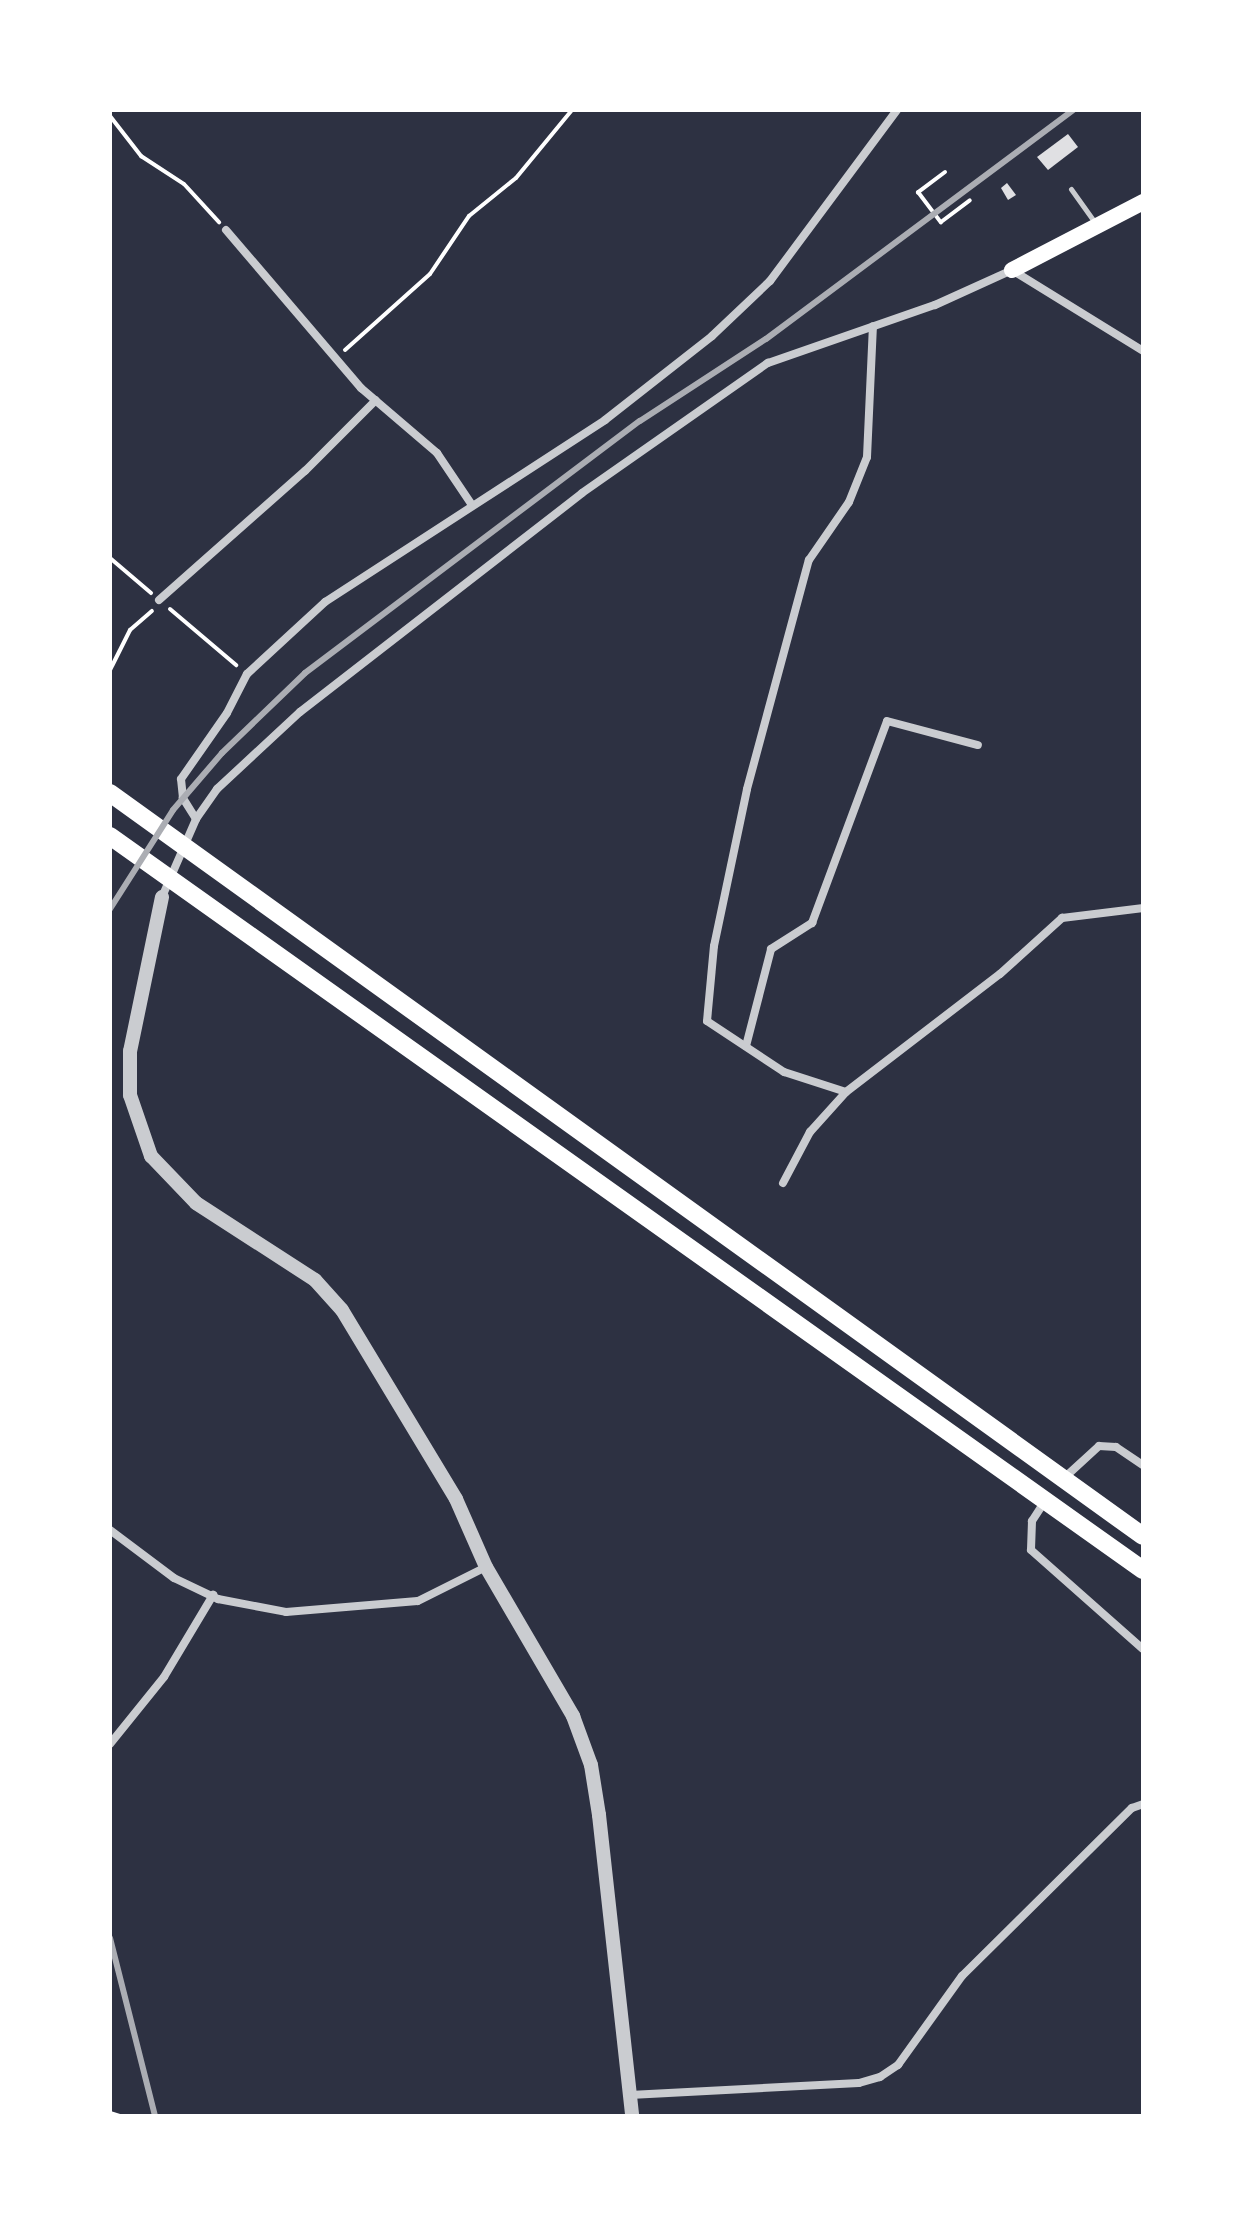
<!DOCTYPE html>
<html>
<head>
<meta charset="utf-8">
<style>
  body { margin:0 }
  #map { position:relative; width:1253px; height:2226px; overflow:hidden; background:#2d3142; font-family:"DM Sans",sans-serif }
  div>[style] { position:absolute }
  .building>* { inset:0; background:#e0e0e3 }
  .path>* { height:4px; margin:-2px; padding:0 2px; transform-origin:2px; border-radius:2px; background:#fff }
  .service>* { height:5px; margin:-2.5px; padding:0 2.5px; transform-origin:2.5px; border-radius:2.5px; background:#caccd0 }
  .minor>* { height:8px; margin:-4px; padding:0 4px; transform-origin:4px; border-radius:4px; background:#caccd0 }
  .tertiary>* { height:14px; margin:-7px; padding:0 7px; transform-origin:7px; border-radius:7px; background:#caccd0 }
  .secondary>* { height:16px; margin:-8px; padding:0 8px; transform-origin:8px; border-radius:8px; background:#fff }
  .primary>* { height:18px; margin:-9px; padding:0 9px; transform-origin:9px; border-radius:9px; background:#fff }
  .rail>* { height:6px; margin:-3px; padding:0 3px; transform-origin:3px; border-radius:3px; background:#abadb3 }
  span { translate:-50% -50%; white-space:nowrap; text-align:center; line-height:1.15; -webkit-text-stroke:6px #fff; paint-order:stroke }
  .frame { position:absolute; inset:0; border:112px solid #fff; pointer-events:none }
</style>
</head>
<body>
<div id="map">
  <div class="building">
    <i style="clip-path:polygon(1068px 134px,1078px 147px,1048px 170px,1037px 157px)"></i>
    <i style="clip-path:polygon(1007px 183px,1016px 195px,1008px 200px,1001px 188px)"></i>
  </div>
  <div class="path">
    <i style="left:110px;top:116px;width:51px;rotate:52.2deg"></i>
    <i style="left:141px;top:156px;width:51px;rotate:33.1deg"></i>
    <i style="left:184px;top:184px;width:52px;rotate:47.4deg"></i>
    <i style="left:945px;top:172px;width:34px;rotate:143deg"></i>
    <i style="left:918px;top:192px;width:38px;rotate:53deg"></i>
    <i style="left:941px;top:222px;width:36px;rotate:-37deg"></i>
    <i style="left:345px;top:350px;width:114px;rotate:-41.8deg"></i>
    <i style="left:430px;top:274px;width:70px;rotate:-56.1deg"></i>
    <i style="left:469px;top:216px;width:60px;rotate:-39deg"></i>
    <i style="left:516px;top:178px;width:88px;rotate:-50.5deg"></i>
    <i style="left:110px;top:558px;width:54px;rotate:40.5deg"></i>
    <i style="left:170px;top:609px;width:87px;rotate:40.3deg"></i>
    <i style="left:110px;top:670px;width:45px;rotate:-63.4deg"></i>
    <i style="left:130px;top:630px;width:29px;rotate:-41deg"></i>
    <i style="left:110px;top:2113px;width:10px;rotate:17deg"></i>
  </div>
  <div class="service">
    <i style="left:1071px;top:189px;width:43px;rotate:54.5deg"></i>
  </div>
  <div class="minor">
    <i style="left:226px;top:230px;width:208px;rotate:49.5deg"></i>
    <i style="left:361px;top:388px;width:100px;rotate:40.5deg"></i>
    <i style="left:437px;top:453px;width:63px;rotate:56.1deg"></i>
    <i style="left:159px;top:600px;width:195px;rotate:-41.5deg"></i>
    <i style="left:305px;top:471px;width:100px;rotate:-45deg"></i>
    <i style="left:196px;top:819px;width:25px;rotate:-122deg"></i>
    <i style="left:183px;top:798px;width:19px;rotate:-96deg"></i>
    <i style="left:181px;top:779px;width:80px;rotate:-55.1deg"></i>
    <i style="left:227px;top:713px;width:44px;rotate:-62.9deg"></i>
    <i style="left:247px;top:674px;width:106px;rotate:-42.7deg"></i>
    <i style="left:325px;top:602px;width:334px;rotate:-33deg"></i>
    <i style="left:605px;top:420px;width:136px;rotate:-38.1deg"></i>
    <i style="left:712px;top:336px;width:80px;rotate:-43.5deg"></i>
    <i style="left:770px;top:281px;width:213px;rotate:-53.4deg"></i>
    <i style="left:162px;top:897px;width:85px;rotate:-66.4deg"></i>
    <i style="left:196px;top:819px;width:37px;rotate:-55deg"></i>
    <i style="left:217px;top:789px;width:113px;rotate:-42.9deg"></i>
    <i style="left:300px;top:712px;width:357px;rotate:-37.8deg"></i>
    <i style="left:582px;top:493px;width:227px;rotate:-35deg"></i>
    <i style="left:768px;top:363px;width:177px;rotate:-19.2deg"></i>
    <i style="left:935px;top:305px;width:85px;rotate:-24.4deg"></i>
    <i style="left:1012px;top:270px;width:154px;rotate:31.7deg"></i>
    <i style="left:746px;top:1046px;width:100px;rotate:-75.5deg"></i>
    <i style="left:771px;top:949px;width:49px;rotate:-32.4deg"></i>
    <i style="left:812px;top:923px;width:215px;rotate:-69.6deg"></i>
    <i style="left:887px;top:721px;width:94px;rotate:14.8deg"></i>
    <i style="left:846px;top:1092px;width:65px;rotate:-162.1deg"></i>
    <i style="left:784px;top:1072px;width:92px;rotate:-146.5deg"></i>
    <i style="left:707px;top:1021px;width:75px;rotate:-84.7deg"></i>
    <i style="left:714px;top:946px;width:160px;rotate:-78.1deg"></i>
    <i style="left:747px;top:789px;width:237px;rotate:-74.9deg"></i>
    <i style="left:809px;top:560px;width:70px;rotate:-55.4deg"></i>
    <i style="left:849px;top:502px;width:48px;rotate:-68.2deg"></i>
    <i style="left:867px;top:457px;width:131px;rotate:-87.4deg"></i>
    <i style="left:783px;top:1183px;width:58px;rotate:-62.1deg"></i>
    <i style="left:810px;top:1132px;width:54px;rotate:-48deg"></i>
    <i style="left:846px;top:1092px;width:194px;rotate:-37.5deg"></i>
    <i style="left:1000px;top:974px;width:84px;rotate:-42.1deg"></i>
    <i style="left:1062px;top:918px;width:82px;rotate:-7deg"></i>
    <i style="left:1063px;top:1479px;width:49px;rotate:-42.5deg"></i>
    <i style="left:1099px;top:1446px;width:17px;rotate:3deg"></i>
    <i style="left:1116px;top:1447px;width:32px;rotate:34deg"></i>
    <i style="left:1045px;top:1501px;width:24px;rotate:123deg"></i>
    <i style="left:1032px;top:1521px;width:29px;rotate:92deg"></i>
    <i style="left:1031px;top:1550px;width:149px;rotate:41.5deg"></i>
    <i style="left:110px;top:1530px;width:80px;rotate:36.9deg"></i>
    <i style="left:174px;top:1578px;width:49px;rotate:25.5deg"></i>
    <i style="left:218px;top:1599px;width:69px;rotate:10.8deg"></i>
    <i style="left:286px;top:1612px;width:132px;rotate:-4.8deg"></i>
    <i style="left:418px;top:1601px;width:76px;rotate:-26.6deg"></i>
    <i style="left:110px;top:1744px;width:86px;rotate:-51.1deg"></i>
    <i style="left:164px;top:1677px;width:96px;rotate:-59.1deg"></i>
    <i style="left:630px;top:2095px;width:229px;rotate:-3deg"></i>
    <i style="left:859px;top:2083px;width:22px;rotate:-16deg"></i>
    <i style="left:880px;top:2077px;width:22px;rotate:-34deg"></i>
    <i style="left:898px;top:2065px;width:110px;rotate:-54.3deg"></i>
    <i style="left:962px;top:1976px;width:239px;rotate:-44.7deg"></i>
    <i style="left:1132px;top:1808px;width:12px;rotate:-20deg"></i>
  </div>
  <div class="tertiary">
    <i style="left:162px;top:897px;width:157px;rotate:101.7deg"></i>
    <i style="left:130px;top:1051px;width:44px;rotate:90deg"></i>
    <i style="left:130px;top:1095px;width:65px;rotate:71deg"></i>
    <i style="left:151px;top:1156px;width:65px;rotate:46.2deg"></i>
    <i style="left:196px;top:1203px;width:142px;rotate:32.9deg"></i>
    <i style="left:315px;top:1280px;width:40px;rotate:48deg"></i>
    <i style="left:342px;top:1310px;width:221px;rotate:58.9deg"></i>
    <i style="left:456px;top:1499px;width:74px;rotate:66.2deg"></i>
    <i style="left:486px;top:1567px;width:173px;rotate:59.7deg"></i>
    <i style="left:573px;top:1716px;width:52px;rotate:69.8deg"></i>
    <i style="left:591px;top:1765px;width:51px;rotate:80.9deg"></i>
    <i style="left:599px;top:1815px;width:303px;rotate:83.7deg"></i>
  </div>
  <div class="secondary">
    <i style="left:1012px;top:270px;width:148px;rotate:-27.4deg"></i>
  </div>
  <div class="primary">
    <i style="left:110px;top:793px;width:1272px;rotate:35.73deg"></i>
    <i style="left:110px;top:836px;width:1267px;rotate:35.4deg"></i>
  </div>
  <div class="rail">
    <i style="left:110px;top:909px;width:117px;rotate:-57.5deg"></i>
    <i style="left:173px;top:810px;width:75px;rotate:-49.3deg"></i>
    <i style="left:222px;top:753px;width:115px;rotate:-43.9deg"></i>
    <i style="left:305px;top:673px;width:419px;rotate:-37deg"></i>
    <i style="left:640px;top:421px;width:150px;rotate:-33.1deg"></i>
    <i style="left:766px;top:339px;width:383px;rotate:-36.7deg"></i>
    <i style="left:110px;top:1938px;width:184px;rotate:75.8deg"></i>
  </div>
  <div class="frame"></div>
</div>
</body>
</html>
